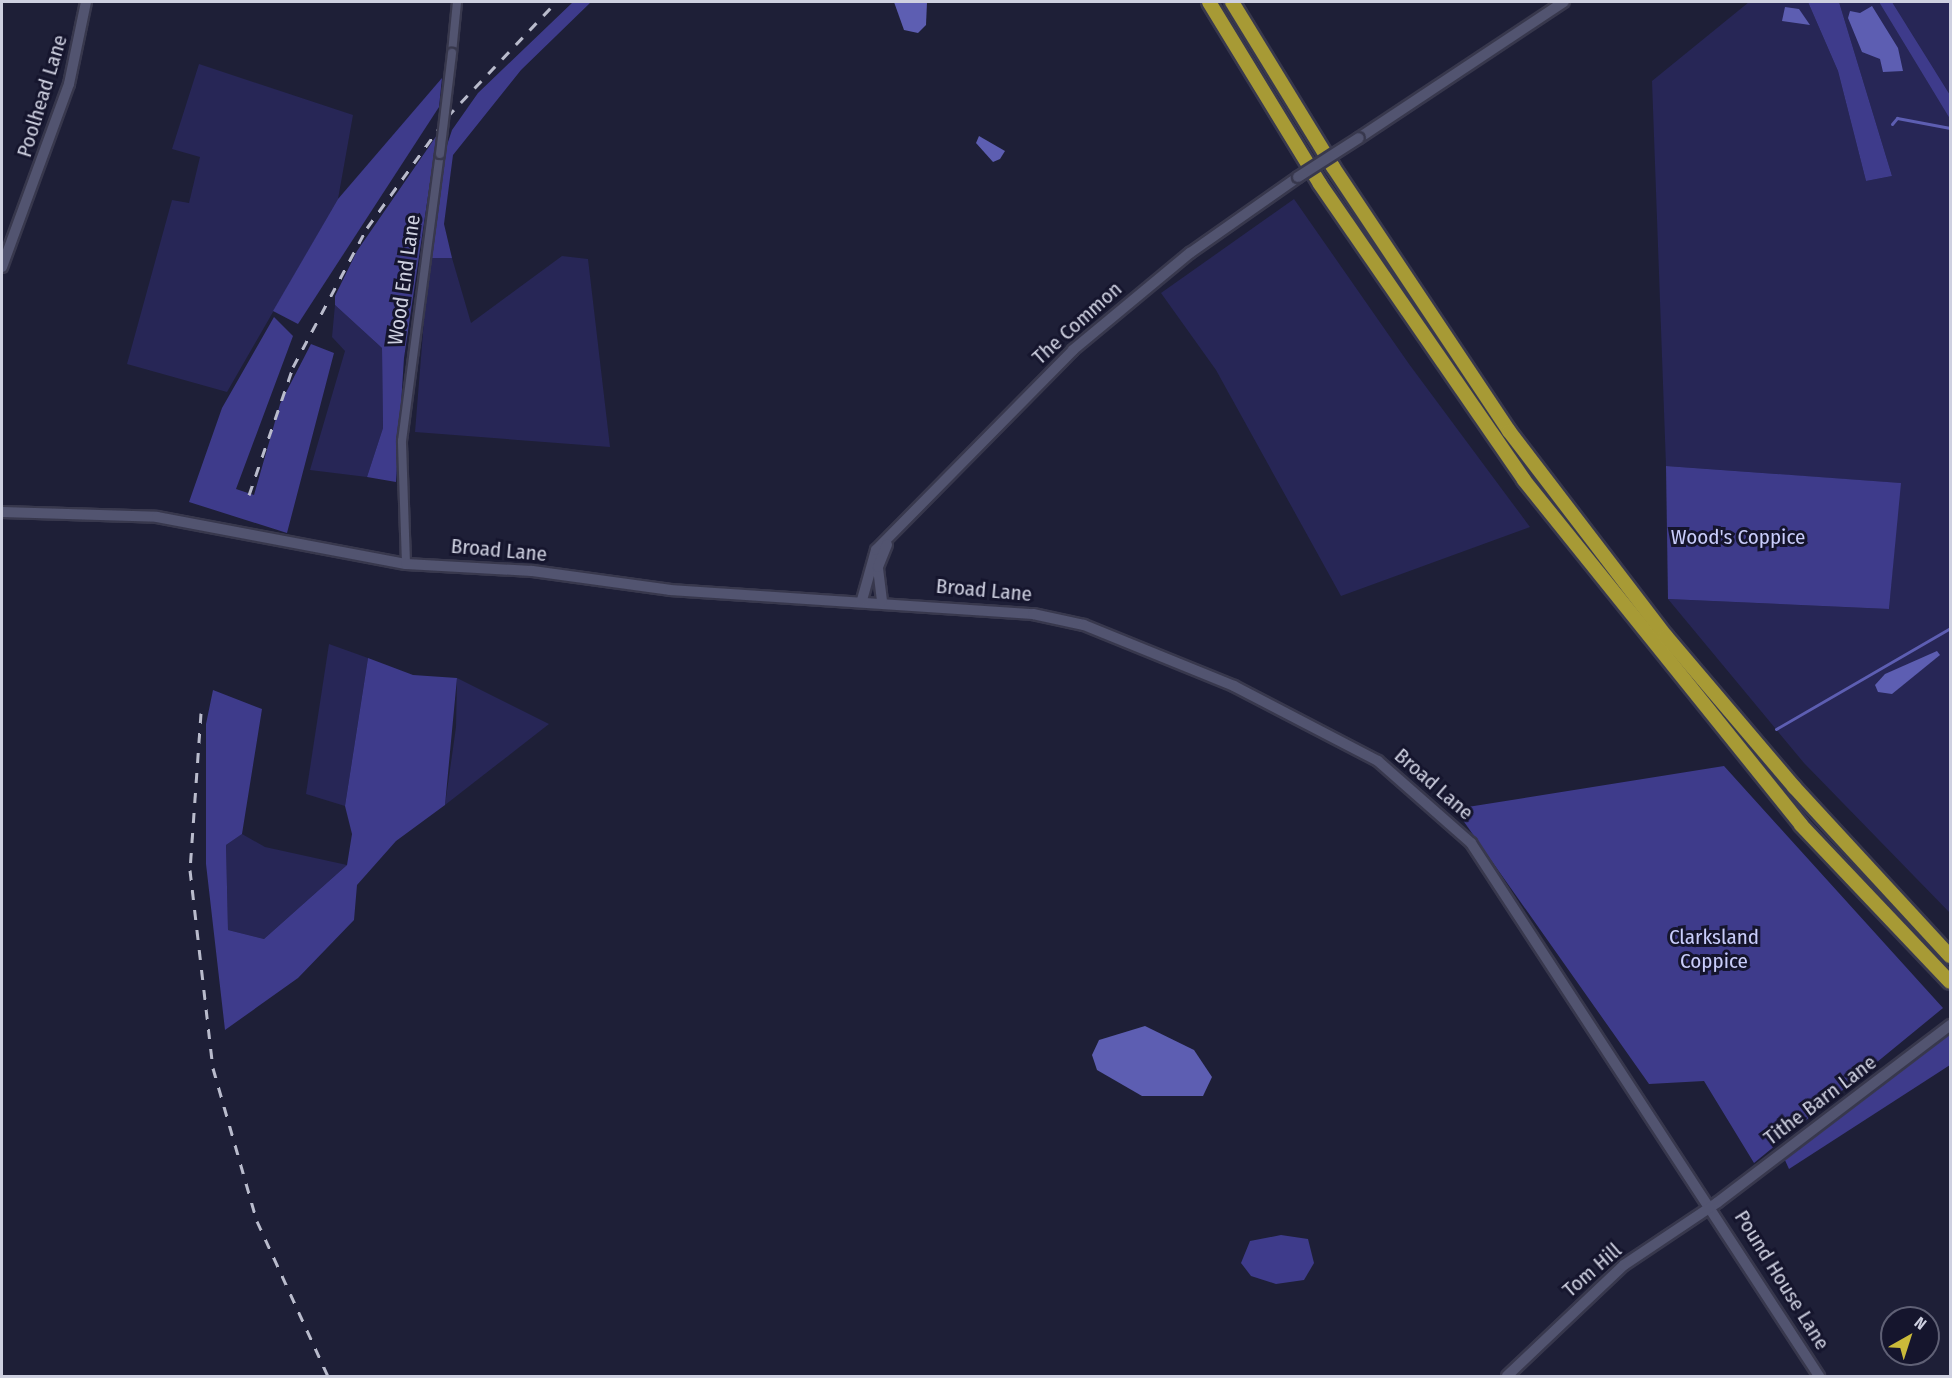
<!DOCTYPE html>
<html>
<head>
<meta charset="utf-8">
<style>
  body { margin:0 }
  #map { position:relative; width:1952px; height:1378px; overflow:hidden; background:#1e1f37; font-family:"Fira Sans Condensed",sans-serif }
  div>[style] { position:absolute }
  .green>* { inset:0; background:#272656 }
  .forest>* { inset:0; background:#3e3b8b }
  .water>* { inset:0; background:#5d5eb2 }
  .stream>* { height:3px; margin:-1.5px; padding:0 1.5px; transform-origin:1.5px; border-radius:1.5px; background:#5d5eb2 }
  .roads { filter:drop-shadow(2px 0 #38384d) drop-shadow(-2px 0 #38384d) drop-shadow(0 2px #38384d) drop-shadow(0 -2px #38384d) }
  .street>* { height:8px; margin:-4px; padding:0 4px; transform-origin:4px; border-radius:4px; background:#525470 }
  .secondary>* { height:10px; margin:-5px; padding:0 5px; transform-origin:5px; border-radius:5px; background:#525470 }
  .highway>* { height:14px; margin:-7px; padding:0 7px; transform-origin:7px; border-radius:7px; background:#a79a35 }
  .rail>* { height:3px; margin-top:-1.5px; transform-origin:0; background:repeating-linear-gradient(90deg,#b9bbcc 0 10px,transparent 0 20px) }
  .bridges { filter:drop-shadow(2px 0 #38384d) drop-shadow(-2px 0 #38384d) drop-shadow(0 2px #38384d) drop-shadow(0 -2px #38384d) }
  .street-bridge>* { height:8px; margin:-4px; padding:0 4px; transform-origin:4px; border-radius:4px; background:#525470 }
  .secondary-bridge>* { height:10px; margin:-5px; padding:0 5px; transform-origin:5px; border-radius:5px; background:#525470 }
  span { translate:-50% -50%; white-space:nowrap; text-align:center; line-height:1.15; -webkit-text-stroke:6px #15152d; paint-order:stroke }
  .street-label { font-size:21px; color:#ced0e0 }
  .park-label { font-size:21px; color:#c9cdfb }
  .frame { position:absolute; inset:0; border:3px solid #ced0e0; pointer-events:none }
  .north { position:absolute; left:1880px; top:1306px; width:60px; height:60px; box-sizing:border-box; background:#15152d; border:2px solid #5f6075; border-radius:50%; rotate:39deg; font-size:16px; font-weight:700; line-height:24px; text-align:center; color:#ced0e0 }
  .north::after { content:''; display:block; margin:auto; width:21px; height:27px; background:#caba3a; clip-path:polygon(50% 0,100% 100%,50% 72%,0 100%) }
</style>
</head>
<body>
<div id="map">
  <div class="green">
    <i style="clip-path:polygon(1749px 2px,1808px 2px,1838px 71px,1866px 181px,1892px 176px,1839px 2px,1879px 2px,1950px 119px,1950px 913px,1804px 763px,1668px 599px,1889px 609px,1900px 483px,1666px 466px,1652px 81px)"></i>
    <i style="clip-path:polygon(1892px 2px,1950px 2px,1950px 95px)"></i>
    <i style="clip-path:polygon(199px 64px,353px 115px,338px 199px,227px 392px,127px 364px,172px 200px,189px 203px,200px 157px,172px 149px)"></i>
    <i style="clip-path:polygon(1294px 199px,1409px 364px,1530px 527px,1341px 596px,1216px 370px,1161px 293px)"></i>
    <i style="clip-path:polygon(562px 256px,588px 259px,610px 447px,415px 432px,429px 258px,452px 258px,471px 323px)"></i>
    <i style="clip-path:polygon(335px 305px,382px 348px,383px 428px,367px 477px,310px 470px,345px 351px,332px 337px)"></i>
    <i style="clip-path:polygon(329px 644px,368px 658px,345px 806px,306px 794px)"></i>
    <i style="clip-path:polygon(457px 678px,549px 724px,445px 805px,456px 727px)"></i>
    <i style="clip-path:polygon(242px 834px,265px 847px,347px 865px,264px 939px,228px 930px,226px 845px)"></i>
  </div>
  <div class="forest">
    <i style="clip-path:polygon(573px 2px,591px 2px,521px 70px,453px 155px,444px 224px,452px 258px,429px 258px,441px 163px,452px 130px,478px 93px)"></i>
    <i style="clip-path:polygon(1808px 2px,1839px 2px,1892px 176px,1866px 181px,1838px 71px)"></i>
    <i style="clip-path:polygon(1879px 2px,1892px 2px,1950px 95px,1950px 119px)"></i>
    <i style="clip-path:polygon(442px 78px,439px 107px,298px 324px,273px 311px,338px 199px)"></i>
    <i style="clip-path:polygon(437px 135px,404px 358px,396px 482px,367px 477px,383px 428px,382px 348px,335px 305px,335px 296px,357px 251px)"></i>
    <i style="clip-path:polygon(274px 317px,293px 336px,236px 489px,254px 495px,280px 404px,311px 344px,334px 353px,287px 533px,189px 502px,222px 408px)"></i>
    <i style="clip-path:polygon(1666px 466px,1901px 483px,1889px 609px,1668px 599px)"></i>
    <i style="clip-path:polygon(368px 658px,413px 675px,457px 678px,445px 805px,396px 841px,357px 885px,354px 920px,298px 978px,225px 1030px,206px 864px,206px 724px,213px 690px,262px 709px,242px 834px,226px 845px,228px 930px,264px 939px,347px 865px,352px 834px,345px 806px)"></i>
    <i style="clip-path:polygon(1724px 766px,1943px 1008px,1754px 1163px,1704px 1081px,1649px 1084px,1455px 809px)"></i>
    <i style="clip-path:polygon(1950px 1033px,1950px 1065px,1789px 1169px,1784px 1158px)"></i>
    <i style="clip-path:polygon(1281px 1235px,1308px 1239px,1314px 1263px,1304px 1280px,1276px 1284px,1251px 1276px,1241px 1263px,1250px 1241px)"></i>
  </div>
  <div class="water">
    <i style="clip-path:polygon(894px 2px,927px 2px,926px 25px,918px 33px,904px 30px)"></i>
    <i style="clip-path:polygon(1872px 6px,1898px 48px,1903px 71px,1883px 72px,1880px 59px,1862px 52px,1848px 18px,1850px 11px,1860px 13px)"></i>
    <i style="clip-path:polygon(1785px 7px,1799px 9px,1810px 25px,1782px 21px)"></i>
    <i style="clip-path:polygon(979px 136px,1005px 151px,1000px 159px,993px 162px,976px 143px)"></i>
    <i style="clip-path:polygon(1937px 651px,1940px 655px,1892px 694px,1878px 692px,1875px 685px,1885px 674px)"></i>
    <i style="clip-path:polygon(1145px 1026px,1194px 1050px,1212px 1077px,1203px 1096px,1142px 1096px,1097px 1070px,1092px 1055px,1099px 1040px)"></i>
  </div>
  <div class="stream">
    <i style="left:1892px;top:124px;width:8px;rotate:-50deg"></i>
    <i style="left:1897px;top:118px;width:54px;rotate:10.7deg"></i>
    <i style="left:1776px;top:729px;width:201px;rotate:-30.1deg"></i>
  </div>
  <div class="roads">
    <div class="street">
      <i style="left:452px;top:53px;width:51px;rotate:-84.4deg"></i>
      <i style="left:406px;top:564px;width:123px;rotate:-91.9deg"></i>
      <i style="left:402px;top:441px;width:290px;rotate:-82.5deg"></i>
    </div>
    <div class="secondary">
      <i style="left:1359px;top:138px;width:246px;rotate:-33.6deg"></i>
      <i style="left:2px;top:267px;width:195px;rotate:-69.9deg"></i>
      <i style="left:69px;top:84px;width:84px;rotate:-78.3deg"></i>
      <i style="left:2px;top:512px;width:155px;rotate:1.8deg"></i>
      <i style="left:157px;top:517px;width:253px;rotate:10.7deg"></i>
      <i style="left:406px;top:564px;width:126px;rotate:3.2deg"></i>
      <i style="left:532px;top:571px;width:139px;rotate:7.8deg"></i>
      <i style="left:670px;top:590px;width:364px;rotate:3.8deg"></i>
      <i style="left:1033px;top:614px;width:52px;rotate:12.2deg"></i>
      <i style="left:1084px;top:625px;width:162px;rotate:22.1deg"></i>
      <i style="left:1234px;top:686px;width:162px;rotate:27.5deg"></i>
      <i style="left:1378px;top:761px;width:124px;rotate:41.4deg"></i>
      <i style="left:1471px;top:843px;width:637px;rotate:56.86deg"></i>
      <i style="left:862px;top:600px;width:52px;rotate:-74.4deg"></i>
      <i style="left:876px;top:550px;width:281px;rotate:-45.4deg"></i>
      <i style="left:1073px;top:350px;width:152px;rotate:-39.7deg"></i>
      <i style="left:1190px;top:253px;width:132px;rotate:-35.1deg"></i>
      <i style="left:882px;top:601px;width:34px;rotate:-97deg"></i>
      <i style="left:878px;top:567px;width:24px;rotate:-68deg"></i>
      <i style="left:1507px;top:1376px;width:161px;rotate:-43.5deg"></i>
      <i style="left:1624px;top:1265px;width:113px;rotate:-33.8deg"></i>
      <i style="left:1718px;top:1202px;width:292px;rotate:-37.3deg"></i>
    </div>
    <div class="highway">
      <i style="left:1209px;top:2px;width:213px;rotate:58.6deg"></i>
      <i style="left:1320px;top:184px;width:359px;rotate:55.4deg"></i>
      <i style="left:1524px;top:480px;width:442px;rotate:51.2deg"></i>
      <i style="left:1801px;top:825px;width:216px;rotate:46.5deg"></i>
      <i style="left:1232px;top:2px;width:193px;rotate:58.5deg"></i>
      <i style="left:1333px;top:167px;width:317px;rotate:56.3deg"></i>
      <i style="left:1509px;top:431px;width:258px;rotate:52.6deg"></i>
      <i style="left:1666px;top:636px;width:198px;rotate:49.7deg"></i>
      <i style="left:1794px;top:787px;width:230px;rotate:47.3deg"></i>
    </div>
  </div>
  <div class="rail">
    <i style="left:249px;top:495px;width:135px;rotate:-71deg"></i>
    <i style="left:293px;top:367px;width:157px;rotate:-62deg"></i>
    <i style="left:367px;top:228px;width:137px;rotate:-54.2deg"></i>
    <i style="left:447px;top:117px;width:158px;rotate:-46.5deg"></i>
    <i style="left:201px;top:713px;width:157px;rotate:94deg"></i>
    <i style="left:190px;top:870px;width:199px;rotate:83.4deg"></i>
    <i style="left:213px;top:1068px;width:159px;rotate:74deg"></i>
    <i style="left:257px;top:1221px;width:170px;rotate:65.4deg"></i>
  </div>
  <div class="bridges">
    <div class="street-bridge">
      <i style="left:440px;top:154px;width:102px;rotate:-83.2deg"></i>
    </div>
    <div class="secondary-bridge">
      <i style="left:1298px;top:177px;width:72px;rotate:-32.6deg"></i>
    </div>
  </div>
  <div class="street-label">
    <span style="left:42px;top:96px;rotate:-73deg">Poolhead Lane</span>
    <span style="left:404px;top:280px;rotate:-82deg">Wood End Lane</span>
    <span style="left:1077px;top:323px;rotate:-42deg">The Common</span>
    <span style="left:499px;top:550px;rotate:5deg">Broad Lane</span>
    <span style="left:984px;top:590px;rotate:5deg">Broad Lane</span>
    <span style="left:1434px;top:784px;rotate:41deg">Broad Lane</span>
    <span style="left:1820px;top:1100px;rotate:-37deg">Tithe Barn Lane</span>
    <span style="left:1592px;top:1270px;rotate:-41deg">Tom Hill</span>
    <span style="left:1782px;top:1280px;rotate:58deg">Pound House Lane</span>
  </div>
  <div class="park-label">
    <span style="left:1738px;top:537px">Wood's Coppice</span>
    <span style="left:1714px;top:949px">Clarksland<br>Coppice</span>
  </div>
  <div class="frame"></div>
  <div class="north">N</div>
</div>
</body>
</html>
